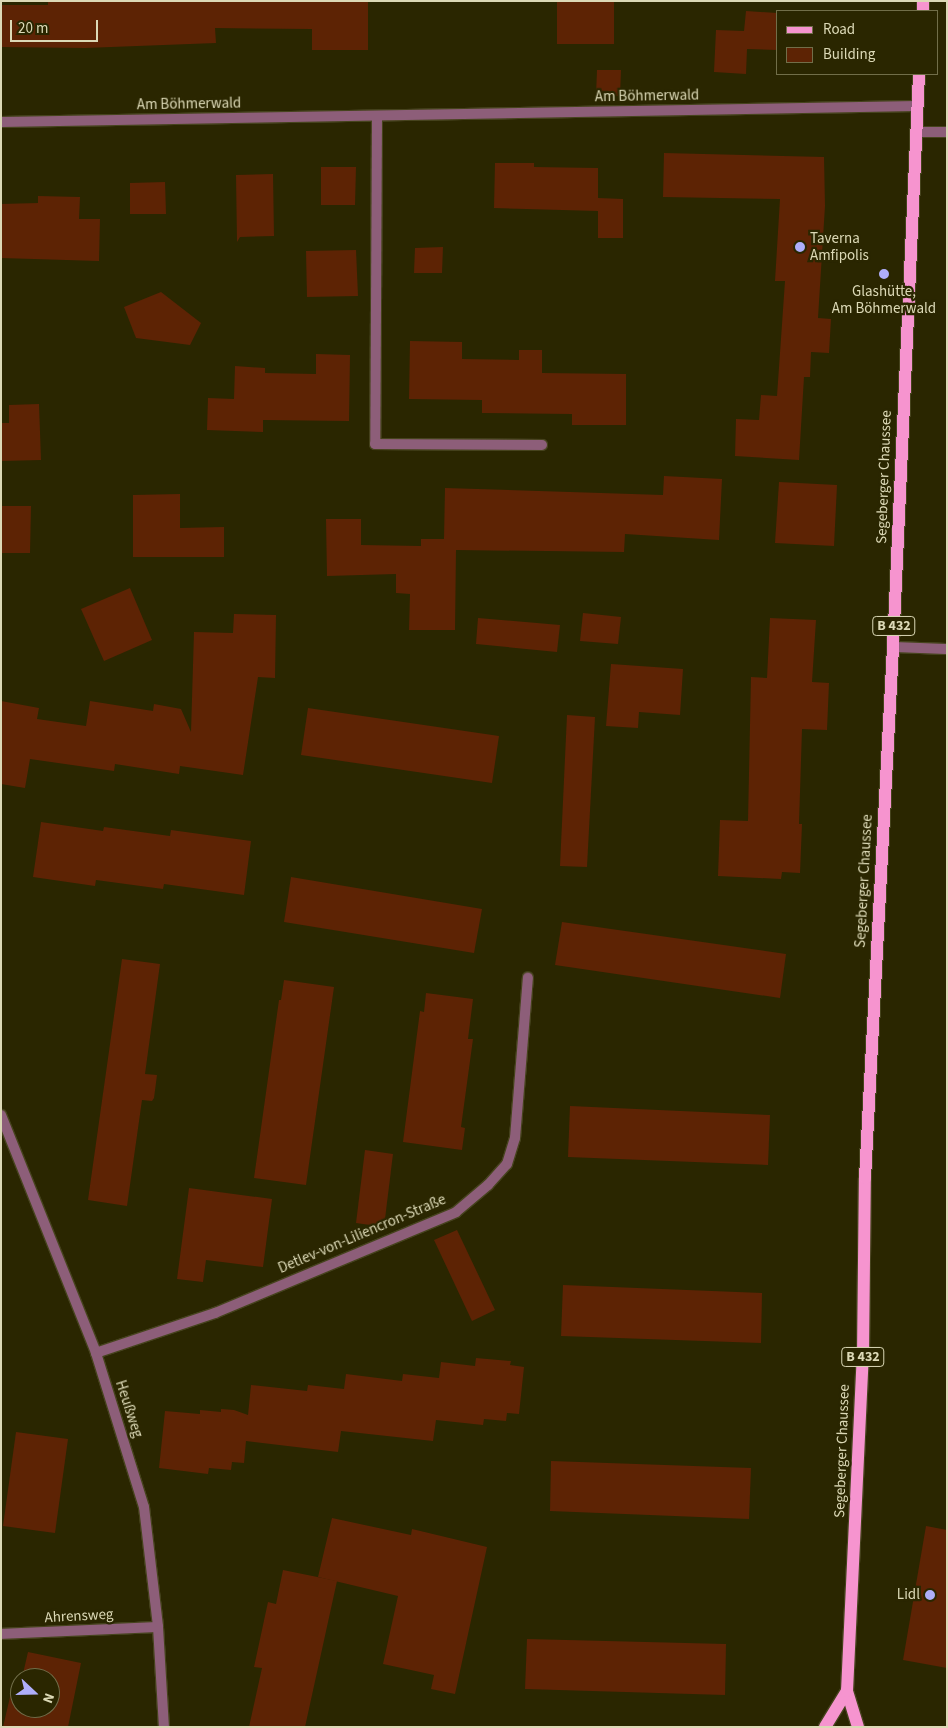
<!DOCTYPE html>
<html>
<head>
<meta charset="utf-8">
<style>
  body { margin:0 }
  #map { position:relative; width:948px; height:1728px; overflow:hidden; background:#2a2600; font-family:"Source Sans 3",sans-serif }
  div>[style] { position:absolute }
  .building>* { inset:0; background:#5d2304 }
  .roads { filter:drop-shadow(1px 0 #46431d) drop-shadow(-1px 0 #46431d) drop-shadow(0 1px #46431d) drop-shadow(0 -1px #46431d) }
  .service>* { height:10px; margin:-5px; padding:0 5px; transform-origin:5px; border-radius:5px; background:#8d5e79 }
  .minor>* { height:10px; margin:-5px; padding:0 5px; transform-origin:5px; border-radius:5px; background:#8d5e79 }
  .primary>* { height:12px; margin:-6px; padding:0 6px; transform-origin:6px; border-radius:6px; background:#f694cf }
  .dots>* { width:14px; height:14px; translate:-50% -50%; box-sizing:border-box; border:2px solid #2a2600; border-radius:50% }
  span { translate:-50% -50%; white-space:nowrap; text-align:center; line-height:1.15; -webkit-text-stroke:4.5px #2a2600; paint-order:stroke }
  .shield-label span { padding:1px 4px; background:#2a2600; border:1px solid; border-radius:4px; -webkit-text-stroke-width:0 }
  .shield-label { font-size:14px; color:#dcd9b6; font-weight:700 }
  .street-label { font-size:15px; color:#dcd9b6 }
  .poi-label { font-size:15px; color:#dcd9b6 }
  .left { translate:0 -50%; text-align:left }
  .right { translate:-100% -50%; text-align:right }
  .frame { position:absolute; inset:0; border:2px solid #dcd9b6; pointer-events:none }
  .legend { position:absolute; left:776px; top:10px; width:162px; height:65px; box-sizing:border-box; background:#2a2600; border:1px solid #716e49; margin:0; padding:6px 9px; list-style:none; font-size:15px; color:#dcd9b6 }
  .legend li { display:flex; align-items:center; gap:10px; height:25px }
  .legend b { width:25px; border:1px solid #716e49 }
  .north { position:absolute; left:10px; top:1668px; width:50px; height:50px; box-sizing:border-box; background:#2a2600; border:1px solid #716e49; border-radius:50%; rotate:111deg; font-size:14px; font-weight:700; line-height:20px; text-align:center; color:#dcd9b6 }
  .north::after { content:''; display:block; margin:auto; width:18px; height:22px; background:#afaefa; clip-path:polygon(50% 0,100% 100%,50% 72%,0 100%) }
  .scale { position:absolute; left:10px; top:20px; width:88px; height:22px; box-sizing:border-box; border:2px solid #dcd9b6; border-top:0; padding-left:6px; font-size:15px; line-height:18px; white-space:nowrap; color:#dcd9b6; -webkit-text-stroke:4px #2a2600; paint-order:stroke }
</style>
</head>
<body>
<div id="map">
  <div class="building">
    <i style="clip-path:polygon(48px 1px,368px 1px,368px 50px,312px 50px,312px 29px,215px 28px,216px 43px,85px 48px,1px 47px,1px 5px,48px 5px)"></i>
    <i style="clip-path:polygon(557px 1px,614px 1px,614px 44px,557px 44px)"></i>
    <i style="clip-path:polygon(746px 11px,777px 13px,777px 50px,747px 49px,746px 74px,714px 72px,716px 30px,744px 31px)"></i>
    <i style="clip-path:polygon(597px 70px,621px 70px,620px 96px,596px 96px)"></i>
    <i style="clip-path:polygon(664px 153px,824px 157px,825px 206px,818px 318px,831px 319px,829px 353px,811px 352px,810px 377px,804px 377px,799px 460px,735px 456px,736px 419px,759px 420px,761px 395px,777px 396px,785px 281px,775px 281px,780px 199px,663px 197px)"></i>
    <i style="clip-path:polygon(495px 163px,534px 163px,534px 167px,598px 168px,598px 198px,623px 199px,623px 238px,598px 238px,598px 211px,494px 208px)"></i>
    <i style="clip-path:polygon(321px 167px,356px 167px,355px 205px,321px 205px)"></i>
    <i style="clip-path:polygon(273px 174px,274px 236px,240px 237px,237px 242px,236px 175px)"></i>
    <i style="clip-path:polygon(165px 182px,166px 214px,130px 214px,130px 183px)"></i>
    <i style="clip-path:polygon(38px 196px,80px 197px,79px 219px,100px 219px,99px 261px,1px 258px,1px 204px,38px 203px)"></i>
    <i style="clip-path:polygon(443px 247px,442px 273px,414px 273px,415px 248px)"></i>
    <i style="clip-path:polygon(356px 250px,358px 296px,307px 297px,306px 251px)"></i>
    <i style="clip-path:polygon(161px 292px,201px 323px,190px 345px,136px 338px,124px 307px)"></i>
    <i style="clip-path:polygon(410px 341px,462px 342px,462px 359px,519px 360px,519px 350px,542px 350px,542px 373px,626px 374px,626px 425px,572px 425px,572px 414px,482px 413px,482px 400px,409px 399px)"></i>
    <i style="clip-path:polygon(316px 354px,350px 355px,349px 421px,263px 420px,263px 432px,207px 430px,208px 398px,234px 399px,235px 366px,265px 368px,265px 373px,316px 374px)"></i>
    <i style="clip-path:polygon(39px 404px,41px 460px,1px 461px,1px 423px,9px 423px,9px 405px)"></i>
    <i style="clip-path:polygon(664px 476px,722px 479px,719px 540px,625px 534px,624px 552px,456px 550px,455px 630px,409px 630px,410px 594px,396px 593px,396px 574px,327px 576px,326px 519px,361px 519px,361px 545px,421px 546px,421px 539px,444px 539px,445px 488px,663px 495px)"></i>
    <i style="clip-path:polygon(779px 482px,837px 485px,834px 546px,775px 543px)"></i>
    <i style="clip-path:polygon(180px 494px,180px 528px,224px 527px,224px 557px,133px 557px,133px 495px)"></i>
    <i style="clip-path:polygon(1px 506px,31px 506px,30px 553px,1px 553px)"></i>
    <i style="clip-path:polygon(130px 588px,152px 640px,104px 661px,81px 609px)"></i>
    <i style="clip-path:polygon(583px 613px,621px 617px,618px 644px,580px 641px)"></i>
    <i style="clip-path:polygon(234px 614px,276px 615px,275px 678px,258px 677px,243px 775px,180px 766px,179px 774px,115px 764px,114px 771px,30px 759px,25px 788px,1px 784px,1px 701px,39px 708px,37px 719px,86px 726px,90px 701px,153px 711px,154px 704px,181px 709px,191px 732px,194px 632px,233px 633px)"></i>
    <i style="clip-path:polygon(478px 618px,560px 625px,557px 652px,476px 644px)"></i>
    <i style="clip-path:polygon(770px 618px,816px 620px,812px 682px,829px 683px,827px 730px,802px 729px,799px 824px,802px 824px,800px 873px,782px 872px,781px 879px,718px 876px,720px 820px,748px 821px,751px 677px,767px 678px)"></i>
    <i style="clip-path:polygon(611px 664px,683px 669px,680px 715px,639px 712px,638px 728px,606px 726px)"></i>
    <i style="clip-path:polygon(308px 708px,499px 736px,492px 783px,301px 755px)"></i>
    <i style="clip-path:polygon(567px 715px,595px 717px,587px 867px,560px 866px)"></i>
    <i style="clip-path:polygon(41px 822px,103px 831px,104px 827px,170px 836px,171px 830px,251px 841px,244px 895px,164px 884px,163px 889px,96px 880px,95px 886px,33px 877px)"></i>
    <i style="clip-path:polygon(291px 877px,482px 909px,474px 953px,284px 922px)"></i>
    <i style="clip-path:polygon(562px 922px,786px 954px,780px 998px,555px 965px)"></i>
    <i style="clip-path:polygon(122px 959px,160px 964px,145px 1074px,157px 1075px,154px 1098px,152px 1101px,142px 1100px,127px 1206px,88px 1200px)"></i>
    <i style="clip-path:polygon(284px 980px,334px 987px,306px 1185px,254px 1178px,279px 1000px,281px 1000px)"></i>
    <i style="clip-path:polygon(426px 993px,473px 999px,468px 1039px,473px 1039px,461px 1127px,465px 1128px,462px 1150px,403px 1142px,420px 1011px,424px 1012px)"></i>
    <i style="clip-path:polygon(570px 1106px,770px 1115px,768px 1165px,568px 1157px)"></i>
    <i style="clip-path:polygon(365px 1150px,393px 1154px,384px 1227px,356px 1223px)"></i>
    <i style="clip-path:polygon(189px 1188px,272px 1199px,263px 1267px,206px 1260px,203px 1282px,177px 1279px)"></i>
    <i style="clip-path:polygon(457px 1230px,495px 1310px,472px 1321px,434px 1240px)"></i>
    <i style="clip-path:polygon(563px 1285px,762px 1293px,761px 1343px,561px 1336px)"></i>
    <i style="clip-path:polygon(476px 1358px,511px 1361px,510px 1365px,524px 1367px,519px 1414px,507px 1413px,506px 1421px,484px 1419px,483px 1425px,436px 1420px,433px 1441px,341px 1431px,338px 1452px,246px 1441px,244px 1463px,232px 1462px,231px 1470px,209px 1468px,208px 1474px,159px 1468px,165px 1411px,200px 1414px,200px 1410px,221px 1412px,221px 1409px,234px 1410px,248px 1415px,251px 1385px,307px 1391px,308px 1385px,344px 1389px,346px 1374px,402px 1381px,403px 1374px,439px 1378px,441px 1362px,475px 1366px)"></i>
    <i style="clip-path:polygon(16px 1432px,68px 1439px,55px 1533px,3px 1526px)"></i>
    <i style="clip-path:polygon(551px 1461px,751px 1468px,749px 1519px,550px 1511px)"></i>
    <i style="clip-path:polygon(332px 1518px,411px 1535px,412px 1529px,487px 1547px,455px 1694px,431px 1689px,434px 1675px,383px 1664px,398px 1596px,318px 1577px)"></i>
    <i style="clip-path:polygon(926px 1526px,947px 1530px,947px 1668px,903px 1660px)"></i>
    <i style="clip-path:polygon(283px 1570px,337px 1581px,305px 1727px,249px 1727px,262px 1668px,254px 1667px,268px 1602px,276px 1604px)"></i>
    <i style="clip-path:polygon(527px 1639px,726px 1644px,725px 1695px,525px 1689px)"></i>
    <i style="clip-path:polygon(28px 1652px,81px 1663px,68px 1727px,3px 1727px,13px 1684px,20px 1685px,20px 1708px,50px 1708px,50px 1678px,22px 1678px)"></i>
  </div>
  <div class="roads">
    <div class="service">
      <i style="left:377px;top:116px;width:328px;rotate:90.3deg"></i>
      <i style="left:375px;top:444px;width:167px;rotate:0.3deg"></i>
      <i style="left:893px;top:647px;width:54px;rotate:2.1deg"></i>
    </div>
    <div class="minor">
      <i style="left:1px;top:122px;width:916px;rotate:-1deg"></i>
      <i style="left:916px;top:132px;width:31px"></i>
      <i style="left:1px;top:1115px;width:256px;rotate:68.2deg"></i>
      <i style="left:96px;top:1353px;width:161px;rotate:72.7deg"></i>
      <i style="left:144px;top:1507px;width:121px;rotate:83.3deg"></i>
      <i style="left:158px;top:1627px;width:100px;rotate:86.6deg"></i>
      <i style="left:96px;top:1353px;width:126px;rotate:-18.6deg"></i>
      <i style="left:215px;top:1313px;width:261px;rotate:-22.7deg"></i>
      <i style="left:456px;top:1212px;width:42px;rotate:-40.2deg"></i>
      <i style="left:488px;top:1185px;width:28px;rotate:-48deg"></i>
      <i style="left:507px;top:1164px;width:27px;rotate:-73deg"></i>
      <i style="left:515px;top:1138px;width:161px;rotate:-85.4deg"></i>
      <i style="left:1px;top:1634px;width:157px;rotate:-2.6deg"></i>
    </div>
    <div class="primary">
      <i style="left:923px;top:11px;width:10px;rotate:-90deg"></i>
      <i style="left:825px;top:1727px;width:42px;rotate:-58.6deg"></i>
      <i style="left:858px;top:1727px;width:38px;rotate:-107deg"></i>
      <i style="left:847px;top:1691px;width:335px;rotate:-87.3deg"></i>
      <i style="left:863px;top:1356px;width:178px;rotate:-89.4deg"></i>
      <i style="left:865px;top:1178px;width:532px;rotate:-86.98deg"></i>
      <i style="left:893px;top:647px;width:574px;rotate:-87.4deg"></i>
    </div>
  </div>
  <div class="dots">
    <i style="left:800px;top:247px;background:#afaefa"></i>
    <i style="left:884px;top:274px;background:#afaefa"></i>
    <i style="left:930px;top:1595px;background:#afaefa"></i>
  </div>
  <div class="shield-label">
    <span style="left:894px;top:626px">B 432</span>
    <span style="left:863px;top:1357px">B 432</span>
  </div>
  <div class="street-label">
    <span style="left:647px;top:96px;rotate:-1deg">Am Böhmerwald</span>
    <span style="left:189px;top:104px;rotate:-1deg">Am Böhmerwald</span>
    <span style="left:884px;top:477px;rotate:-88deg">Segeberger Chaussee</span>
    <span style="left:864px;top:881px;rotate:-87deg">Segeberger Chaussee</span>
    <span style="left:362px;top:1234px;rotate:-23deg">Detlev-von-Liliencron-Straße</span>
    <span style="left:129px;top:1409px;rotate:72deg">Heußweg</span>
    <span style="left:842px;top:1451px;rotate:-88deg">Segeberger Chaussee</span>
    <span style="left:79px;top:1616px;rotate:-3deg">Ahrensweg</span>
  </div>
  <div class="poi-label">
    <span class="left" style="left:810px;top:247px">Taverna<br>Amfipolis</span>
    <span style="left:884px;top:300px">Glashütte,<br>Am Böhmerwald</span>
    <span class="right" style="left:920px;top:1595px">Lidl</span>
  </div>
  <div class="frame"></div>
  <ul class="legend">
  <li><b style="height:6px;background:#f694cf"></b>Road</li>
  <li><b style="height:14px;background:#5d2304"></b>Building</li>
  </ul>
  <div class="north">N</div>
  <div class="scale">20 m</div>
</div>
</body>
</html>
